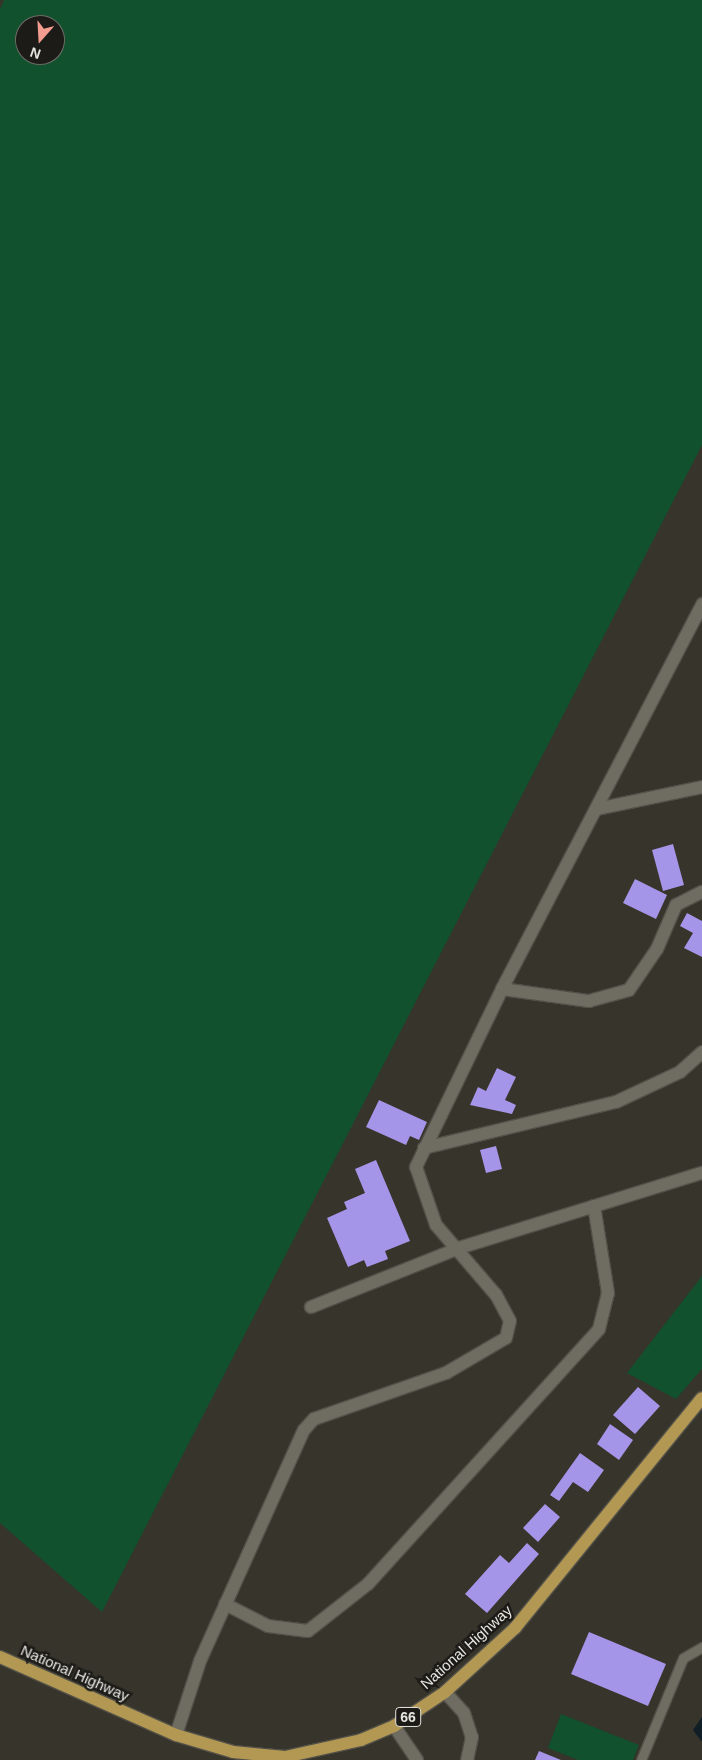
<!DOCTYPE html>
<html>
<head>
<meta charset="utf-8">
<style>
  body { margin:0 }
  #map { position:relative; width:702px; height:1760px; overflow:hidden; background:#36342b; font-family:Arial,sans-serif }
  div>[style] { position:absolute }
  .green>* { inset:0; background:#11512e }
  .water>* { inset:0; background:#101f25 }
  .building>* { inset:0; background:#a595e8 }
  .roads { filter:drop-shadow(1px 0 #525048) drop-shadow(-1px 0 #525048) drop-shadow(0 1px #525048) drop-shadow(0 -1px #525048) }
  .lane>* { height:9px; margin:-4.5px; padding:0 4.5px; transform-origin:4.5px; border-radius:4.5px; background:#6f6c62 }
  .street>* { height:12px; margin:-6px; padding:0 6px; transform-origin:6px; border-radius:6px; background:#6f6c62 }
  .primary>* { height:12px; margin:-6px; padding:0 6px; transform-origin:6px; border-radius:6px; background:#b29852 }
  span { translate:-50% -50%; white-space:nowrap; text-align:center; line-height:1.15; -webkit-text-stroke:5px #1c1b17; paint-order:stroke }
  .shield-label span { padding:1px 4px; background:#1c1b17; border:1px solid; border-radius:4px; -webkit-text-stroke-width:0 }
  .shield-label { font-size:14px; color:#e6e5df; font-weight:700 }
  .street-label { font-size:15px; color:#e6e5df }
  .north { position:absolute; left:15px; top:15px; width:50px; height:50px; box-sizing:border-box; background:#1c1b17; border:1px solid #6d6c67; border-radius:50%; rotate:199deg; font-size:14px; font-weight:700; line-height:20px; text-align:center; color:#e6e5df }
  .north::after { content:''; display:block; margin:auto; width:18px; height:22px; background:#f59c90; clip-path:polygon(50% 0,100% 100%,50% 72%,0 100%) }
</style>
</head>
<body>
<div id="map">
  <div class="green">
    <i style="clip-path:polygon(evenodd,4px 0,702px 0,702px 445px,102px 1612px,0 1523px,0 9px,4px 0,25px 25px,55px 25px,55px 55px,25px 55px,25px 25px)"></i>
    <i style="clip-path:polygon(702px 1276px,702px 1369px,676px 1399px,627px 1373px)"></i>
    <i style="clip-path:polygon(561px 1714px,639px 1745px,633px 1760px,578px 1760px,548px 1748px)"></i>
  </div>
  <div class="water">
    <i style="clip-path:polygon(702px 1717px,702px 1742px,693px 1730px)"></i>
  </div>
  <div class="building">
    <i style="clip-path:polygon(673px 844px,684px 885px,663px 891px,652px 850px)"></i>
    <i style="clip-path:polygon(635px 879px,667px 895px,656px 919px,623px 903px)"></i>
    <i style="clip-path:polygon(687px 913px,702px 921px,702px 957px,684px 948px,693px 933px,680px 926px)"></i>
    <i style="clip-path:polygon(497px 1068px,516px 1077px,505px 1100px,516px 1105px,512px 1114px,470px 1105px,478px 1087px,486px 1091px)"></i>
    <i style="clip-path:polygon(379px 1100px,427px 1122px,419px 1140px,410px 1136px,406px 1145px,366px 1127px)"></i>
    <i style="clip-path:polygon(496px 1146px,502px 1169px,486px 1173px,480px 1150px)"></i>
    <i style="clip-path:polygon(376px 1160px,410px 1241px,385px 1251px,388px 1259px,367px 1267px,364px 1260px,348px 1267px,327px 1218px,347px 1209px,344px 1202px,365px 1193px,355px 1169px)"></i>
    <i style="clip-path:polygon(638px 1387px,660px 1406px,635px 1434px,613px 1415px)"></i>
    <i style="clip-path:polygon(610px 1424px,633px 1440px,619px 1460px,597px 1444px)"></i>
    <i style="clip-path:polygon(580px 1453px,604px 1470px,588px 1492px,573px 1482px,559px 1501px,550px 1495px)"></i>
    <i style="clip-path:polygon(545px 1504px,560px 1517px,538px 1542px,523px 1528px)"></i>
    <i style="clip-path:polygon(527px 1543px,539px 1554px,487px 1613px,465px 1594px,500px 1555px,509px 1563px)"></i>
    <i style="clip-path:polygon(589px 1632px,666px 1664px,648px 1706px,571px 1674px)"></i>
    <i style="clip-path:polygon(539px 1751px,561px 1760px,535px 1760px)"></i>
  </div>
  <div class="roads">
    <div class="lane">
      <i style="left:641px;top:1760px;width:110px;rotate:-67.6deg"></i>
      <i style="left:683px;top:1658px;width:22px;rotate:-30deg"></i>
    </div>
    <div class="street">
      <i style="left:597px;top:809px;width:107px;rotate:-11.8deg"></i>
      <i style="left:502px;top:989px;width:88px;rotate:7.9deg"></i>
      <i style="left:589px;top:1001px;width:41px;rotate:-15.4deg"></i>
      <i style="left:629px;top:990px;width:50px;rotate:-55.7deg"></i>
      <i style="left:657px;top:949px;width:48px;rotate:-66.6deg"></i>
      <i style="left:676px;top:905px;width:29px;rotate:-27deg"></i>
      <i style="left:424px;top:1148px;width:197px;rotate:-13.5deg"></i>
      <i style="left:616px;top:1102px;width:71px;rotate:-25.1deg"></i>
      <i style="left:680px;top:1072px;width:30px;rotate:-42deg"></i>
      <i style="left:311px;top:1307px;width:159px;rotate:-21.7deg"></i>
      <i style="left:459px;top:1248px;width:254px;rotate:-17.2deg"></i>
      <i style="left:225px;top:1604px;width:48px;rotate:27.1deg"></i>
      <i style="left:268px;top:1626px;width:40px;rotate:7.1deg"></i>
      <i style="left:308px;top:1631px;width:76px;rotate:-38.1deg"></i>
      <i style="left:368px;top:1584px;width:344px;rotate:-47.8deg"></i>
      <i style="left:599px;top:1329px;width:37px;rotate:-76deg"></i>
      <i style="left:608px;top:1293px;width:88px;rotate:-99.1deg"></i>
      <i style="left:445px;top:1692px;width:28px;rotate:48deg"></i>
      <i style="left:464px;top:1713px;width:25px;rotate:72deg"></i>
      <i style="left:472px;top:1737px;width:24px;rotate:102deg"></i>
      <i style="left:394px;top:1726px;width:41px;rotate:55.9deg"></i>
      <i style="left:176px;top:1735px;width:78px;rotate:-72deg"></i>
      <i style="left:200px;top:1661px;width:253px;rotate:-65.8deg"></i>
      <i style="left:304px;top:1430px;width:15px;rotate:-48deg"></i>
      <i style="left:314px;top:1419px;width:140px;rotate:-19.2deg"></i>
      <i style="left:446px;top:1373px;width:69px;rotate:-30.3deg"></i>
      <i style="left:506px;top:1338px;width:17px;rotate:-77deg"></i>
      <i style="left:510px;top:1321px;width:30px;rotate:-118deg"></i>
      <i style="left:496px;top:1295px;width:92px;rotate:-130.6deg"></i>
      <i style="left:436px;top:1225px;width:61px;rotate:-109deg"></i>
      <i style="left:416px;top:1167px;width:198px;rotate:-64.2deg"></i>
      <i style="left:502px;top:989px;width:434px;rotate:-62.5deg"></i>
    </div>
    <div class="primary">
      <i style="left:0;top:1657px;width:193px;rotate:23.9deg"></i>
      <i style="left:176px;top:1735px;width:59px;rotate:16.6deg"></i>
      <i style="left:233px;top:1752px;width:52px;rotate:5.5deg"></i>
      <i style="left:285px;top:1757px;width:78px;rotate:-12.6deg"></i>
      <i style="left:361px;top:1740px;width:36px;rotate:-23deg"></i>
      <i style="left:394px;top:1726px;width:61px;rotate:-33.7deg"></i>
      <i style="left:445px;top:1692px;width:95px;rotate:-42.4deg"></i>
      <i style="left:515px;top:1628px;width:296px;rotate:-50.9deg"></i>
    </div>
  </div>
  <div class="shield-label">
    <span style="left:408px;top:1717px">66</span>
  </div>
  <div class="street-label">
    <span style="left:466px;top:1647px;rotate:-42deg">National Highway</span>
    <span style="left:75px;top:1673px;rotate:24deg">National Highway</span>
  </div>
  <div class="north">N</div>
</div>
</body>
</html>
